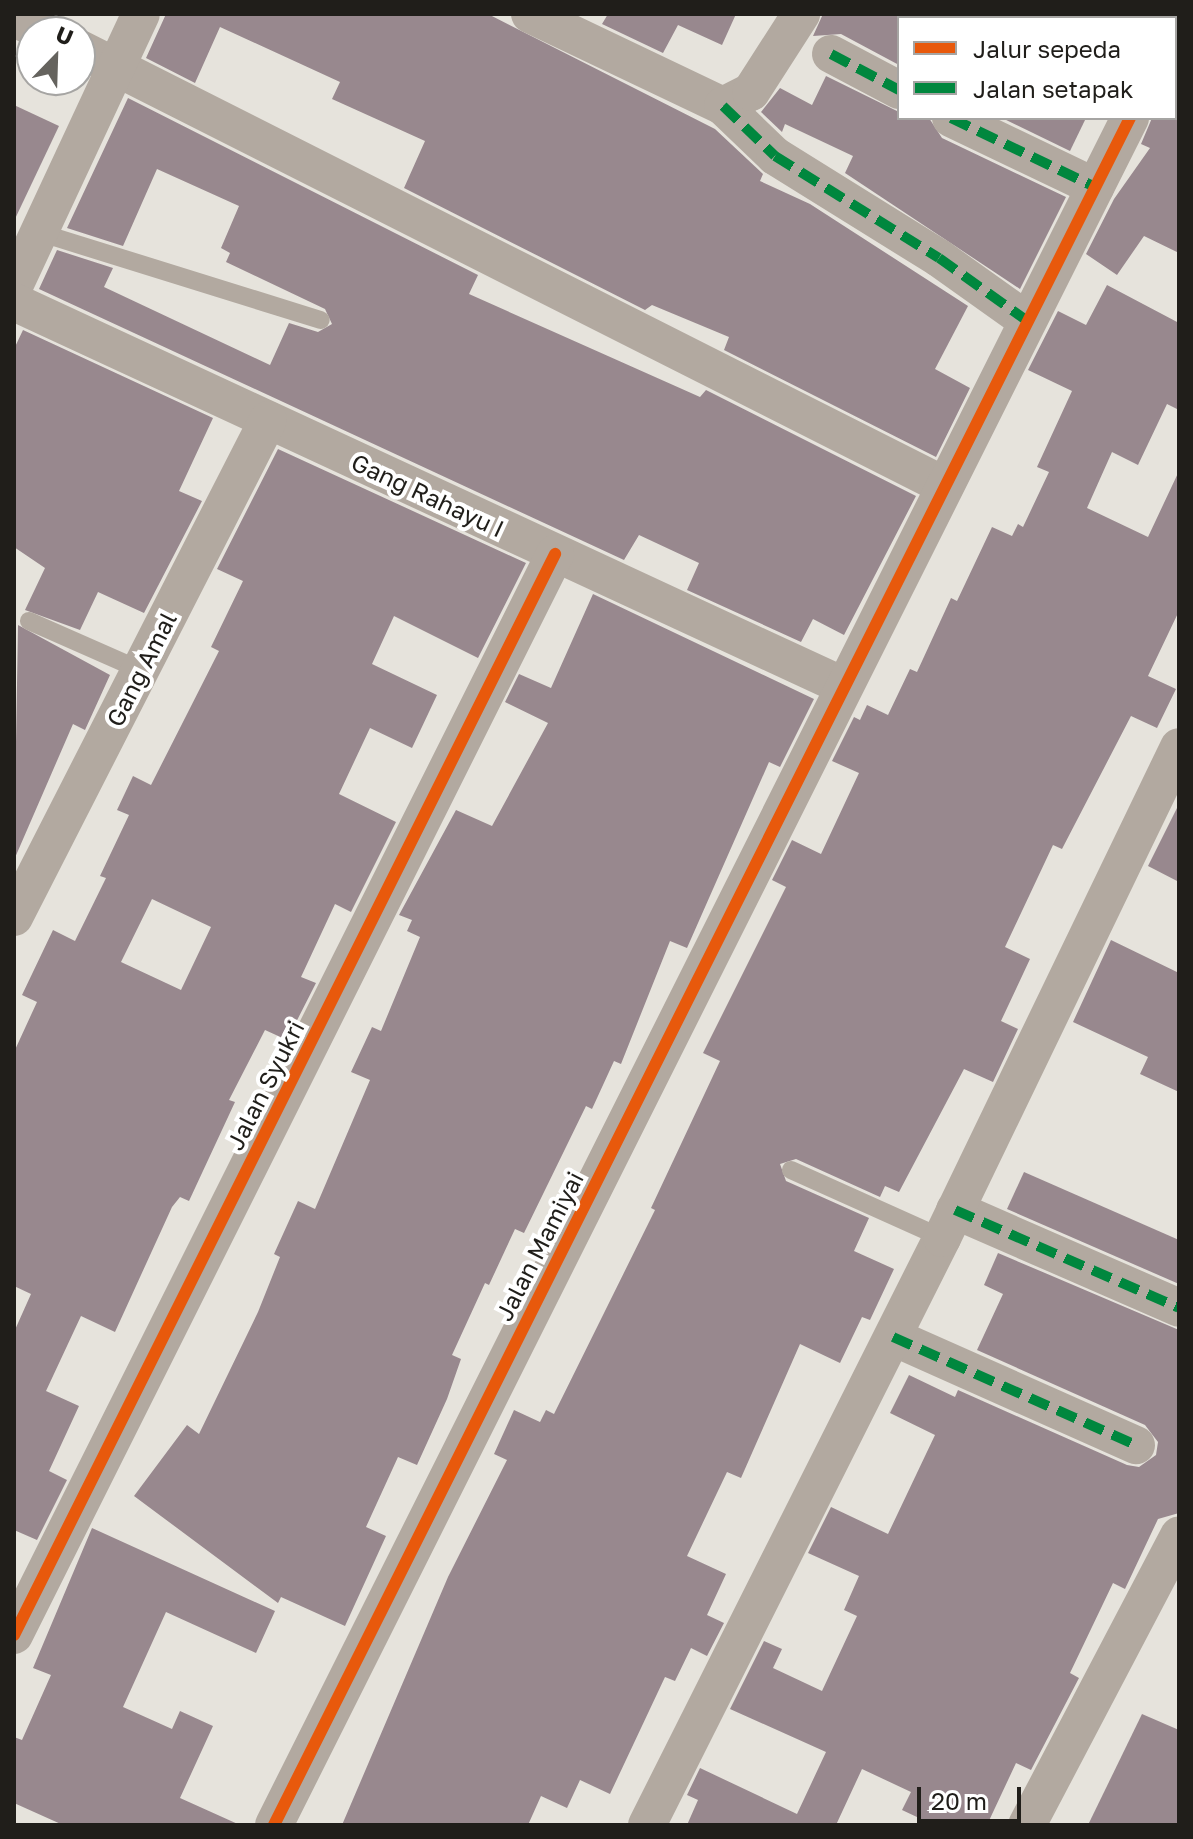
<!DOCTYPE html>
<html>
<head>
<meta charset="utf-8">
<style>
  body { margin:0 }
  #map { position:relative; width:1193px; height:1839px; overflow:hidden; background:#e6e3dc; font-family:"Golos Text",sans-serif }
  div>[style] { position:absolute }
  .building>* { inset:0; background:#98888e }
  .lane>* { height:18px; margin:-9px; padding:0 9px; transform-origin:9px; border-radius:9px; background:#b2a9a0 }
  .street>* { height:38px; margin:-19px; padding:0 19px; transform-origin:19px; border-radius:19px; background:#b2a9a0 }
  .quiet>* { height:10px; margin-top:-5px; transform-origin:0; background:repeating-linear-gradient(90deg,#00873e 0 20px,transparent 0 30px) }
  .cycleway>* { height:12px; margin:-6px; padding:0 6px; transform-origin:6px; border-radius:6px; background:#e8590c }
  span { translate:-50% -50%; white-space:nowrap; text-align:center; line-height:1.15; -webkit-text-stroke:8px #fff; paint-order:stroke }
  .street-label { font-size:24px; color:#201e1a }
  .frame { position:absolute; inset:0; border:16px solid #201e1a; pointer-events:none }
  .legend { position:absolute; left:897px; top:16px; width:280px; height:104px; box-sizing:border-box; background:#fff; border:2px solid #a6a5a3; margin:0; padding:10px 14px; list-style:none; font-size:24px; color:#201e1a }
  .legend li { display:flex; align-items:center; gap:16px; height:40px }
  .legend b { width:40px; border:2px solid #a6a5a3 }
  .north { position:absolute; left:16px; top:16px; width:80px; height:80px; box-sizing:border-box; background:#fff; border:2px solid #a6a5a3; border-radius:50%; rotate:23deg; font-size:22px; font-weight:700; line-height:32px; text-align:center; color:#201e1a }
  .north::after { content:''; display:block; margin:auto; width:28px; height:36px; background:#65635e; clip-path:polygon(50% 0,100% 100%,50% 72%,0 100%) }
  .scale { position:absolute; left:917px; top:1787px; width:104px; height:36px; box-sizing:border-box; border:4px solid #201e1a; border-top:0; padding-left:10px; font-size:24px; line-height:28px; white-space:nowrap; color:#201e1a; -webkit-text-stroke:6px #fff; paint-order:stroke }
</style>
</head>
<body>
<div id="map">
  <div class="building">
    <i style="clip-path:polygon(166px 14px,488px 14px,715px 129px,763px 174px,760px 181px,810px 204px,968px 306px,935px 369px,970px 388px,936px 457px,724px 350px,729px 337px,652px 305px,645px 310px,404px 188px,425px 141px,332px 99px,340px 82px,220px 27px,195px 83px,146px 58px)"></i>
    <i style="clip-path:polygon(608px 14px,736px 14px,722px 45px,678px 25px,663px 53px,602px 24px)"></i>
    <i style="clip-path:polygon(823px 14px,899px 14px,899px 65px,841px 34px,813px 36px)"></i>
    <i style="clip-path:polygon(826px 76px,899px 112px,899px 118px,929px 118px,942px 138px,1066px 197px,1020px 289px,845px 173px,853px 156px,785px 124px,782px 132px,761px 112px,780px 88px,812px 105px)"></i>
    <i style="clip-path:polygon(128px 98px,478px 275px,469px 294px,700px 397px,706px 390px,916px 496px,844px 635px,813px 619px,801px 642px,687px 590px,699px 563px,639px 535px,624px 560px,39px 289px,57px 250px,113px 268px,104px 287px,270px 365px,289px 323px,318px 332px,332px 324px,325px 309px,226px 262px,230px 253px,221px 248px,239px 206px,157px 169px,123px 246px,67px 228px)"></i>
    <i style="clip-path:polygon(14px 105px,59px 126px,14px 221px)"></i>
    <i style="clip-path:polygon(1179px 107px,1179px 253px,1144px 236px,1117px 275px,1086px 254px,1114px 199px,1150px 148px,1141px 144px,1152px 118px,1175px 118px)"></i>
    <i style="clip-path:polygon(1002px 118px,1086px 118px,1070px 151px)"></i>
    <i style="clip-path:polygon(1107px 285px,1179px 323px,1179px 410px,1167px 404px,1138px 465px,1112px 452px,1087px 508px,1148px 537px,1179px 471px,1179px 611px,1148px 676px,1176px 689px,1157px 728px,1131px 716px,1062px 849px,1053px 845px,1005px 947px,1030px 959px,1001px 1021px,1018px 1029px,993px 1082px,964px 1069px,899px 1192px,885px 1186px,880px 1197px,796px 1159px,780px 1164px,786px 1181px,869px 1218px,854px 1251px,894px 1269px,870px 1320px,862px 1317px,840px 1363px,800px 1344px,741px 1478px,727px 1472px,687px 1556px,726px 1574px,707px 1615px,724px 1623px,707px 1656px,691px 1648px,675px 1681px,665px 1677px,610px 1794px,580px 1780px,567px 1808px,541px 1796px,528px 1825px,342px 1825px,448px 1577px,507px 1460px,494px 1454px,514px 1410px,540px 1422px,546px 1410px,554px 1414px,655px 1210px,651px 1208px,720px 1061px,703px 1053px,786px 887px,772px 880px,792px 840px,821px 854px,859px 773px,832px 761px,854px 717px,860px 720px,867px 705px,888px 715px,910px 669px,917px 672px,951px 598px,957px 601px,992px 527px,1012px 536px,1018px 524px,1023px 527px,1049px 472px,1037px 467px,1072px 391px,1028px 370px,1058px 311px,1086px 325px)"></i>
    <i style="clip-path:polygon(23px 330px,213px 418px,179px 491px,202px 501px,144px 613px,98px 592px,80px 630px,25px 610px,45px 568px,14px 547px,14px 349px)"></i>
    <i style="clip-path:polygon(evenodd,278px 449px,526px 563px,478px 658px,394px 616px,372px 664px,437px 695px,412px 748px,370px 728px,339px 794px,396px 822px,351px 912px,335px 904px,301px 977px,316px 983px,287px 1040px,265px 1030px,229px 1100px,235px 1102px,189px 1201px,180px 1197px,172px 1207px,115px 1332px,81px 1316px,46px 1391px,79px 1406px,49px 1471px,67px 1480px,37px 1540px,14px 1530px,14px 1332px,31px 1294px,14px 1286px,14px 1052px,37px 1002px,22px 995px,53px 930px,75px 941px,106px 878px,100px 876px,129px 815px,117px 810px,133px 776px,151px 785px,219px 651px,211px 647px,243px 581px,217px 569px,278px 449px,152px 899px,211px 927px,181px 990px,121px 962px,152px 899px)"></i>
    <i style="clip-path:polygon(593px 594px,814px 699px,780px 767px,769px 762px,687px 948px,670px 941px,621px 1064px,614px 1061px,592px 1109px,586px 1106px,524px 1233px,515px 1229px,489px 1285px,485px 1283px,452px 1355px,461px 1359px,447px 1399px,417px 1465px,398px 1457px,366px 1527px,386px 1536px,345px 1626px,281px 1597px,278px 1603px,134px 1496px,187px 1425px,199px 1434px,258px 1312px,280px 1257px,274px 1254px,298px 1201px,315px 1209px,370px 1080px,351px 1072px,372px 1027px,381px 1031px,420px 937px,407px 931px,412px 920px,399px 915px,456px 810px,492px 826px,548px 723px,505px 702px,519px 674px,551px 688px)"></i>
    <i style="clip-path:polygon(18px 625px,110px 675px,85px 730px,73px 724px,14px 860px)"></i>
    <i style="clip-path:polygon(1179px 804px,1179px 882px,1148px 866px)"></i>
    <i style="clip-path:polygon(1111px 940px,1179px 973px,1179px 1092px,1140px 1074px,1148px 1057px,1073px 1022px)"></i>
    <i style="clip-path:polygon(1024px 1172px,1179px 1240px,1179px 1284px,1007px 1209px)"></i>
    <i style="clip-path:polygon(998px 1253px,1179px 1330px,1179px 1513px,1158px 1519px,1125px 1589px,1113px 1583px,1070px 1673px,1079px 1678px,1031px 1770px,1016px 1763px,987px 1825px,934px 1825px,902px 1810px,911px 1792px,862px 1769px,836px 1825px,687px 1825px,698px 1800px,687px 1795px,700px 1768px,797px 1814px,826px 1752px,730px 1709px,764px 1641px,782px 1649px,773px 1668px,822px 1691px,857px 1616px,844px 1610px,859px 1576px,808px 1553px,831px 1507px,888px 1534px,935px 1435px,890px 1413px,909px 1375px,955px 1397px,958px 1390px,1127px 1465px,1139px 1467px,1156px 1455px,1158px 1442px,1145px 1425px,977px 1350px,1003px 1294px,984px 1285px)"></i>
    <i style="clip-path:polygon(92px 1528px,275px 1611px,256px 1653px,166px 1612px,123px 1707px,172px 1729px,180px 1711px,213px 1726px,180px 1798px,240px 1825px,63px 1825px,14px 1803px,14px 1737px,22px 1740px,51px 1675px,33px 1668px)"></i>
    <i style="clip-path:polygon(1142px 1714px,1179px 1730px,1179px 1825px,1088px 1825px)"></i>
  </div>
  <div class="lane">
    <i style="left:38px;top:232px;width:296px;rotate:17.3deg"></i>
    <i style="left:29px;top:621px;width:121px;rotate:23.8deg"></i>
    <i style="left:791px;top:1170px;width:166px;rotate:24.2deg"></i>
  </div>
  <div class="street">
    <i style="left:530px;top:14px;width:214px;rotate:25.5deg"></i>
    <i style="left:723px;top:106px;width:72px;rotate:43.9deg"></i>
    <i style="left:775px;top:156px;width:193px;rotate:31.9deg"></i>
    <i style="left:939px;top:258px;width:107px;rotate:35.5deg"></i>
    <i style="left:14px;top:18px;width:33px;rotate:25deg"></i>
    <i style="left:1175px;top:31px;width:9px;rotate:-63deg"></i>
    <i style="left:80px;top:49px;width:967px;rotate:26.8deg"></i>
    <i style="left:831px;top:54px;width:77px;rotate:27.9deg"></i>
    <i style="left:723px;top:106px;width:31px;rotate:-27deg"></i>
    <i style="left:751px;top:92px;width:93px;rotate:-57.3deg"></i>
    <i style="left:951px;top:118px;width:160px;rotate:25.6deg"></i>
    <i style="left:14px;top:286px;width:300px;rotate:-65deg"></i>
    <i style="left:14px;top:302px;width:914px;rotate:24.85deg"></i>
    <i style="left:14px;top:917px;width:558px;rotate:-62.93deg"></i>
    <i style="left:955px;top:1210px;width:244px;rotate:23.6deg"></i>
    <i style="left:893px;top:1337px;width:266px;rotate:24deg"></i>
    <i style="left:14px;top:1635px;width:1209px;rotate:-63.41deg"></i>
    <i style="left:274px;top:1825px;width:1910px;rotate:-63.37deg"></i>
    <i style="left:647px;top:1825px;width:657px;rotate:-63.32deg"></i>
    <i style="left:942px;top:1238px;width:545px;rotate:-64.23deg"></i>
    <i style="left:1027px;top:1825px;width:327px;rotate:-62.3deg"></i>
  </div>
  <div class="quiet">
    <i style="left:831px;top:54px;width:77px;rotate:27.9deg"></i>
    <i style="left:723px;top:106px;width:72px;rotate:43.9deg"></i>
    <i style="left:775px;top:156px;width:193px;rotate:31.9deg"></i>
    <i style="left:939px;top:258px;width:107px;rotate:35.5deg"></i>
    <i style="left:951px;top:118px;width:160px;rotate:25.6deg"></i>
    <i style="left:955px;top:1210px;width:244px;rotate:23.6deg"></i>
    <i style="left:893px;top:1337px;width:266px;rotate:24deg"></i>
  </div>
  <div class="cycleway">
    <i style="left:14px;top:1635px;width:1209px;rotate:-63.41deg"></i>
    <i style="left:274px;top:1825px;width:1910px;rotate:-63.37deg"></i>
  </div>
  <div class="street-label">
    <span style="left:428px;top:495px;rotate:25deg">Gang Rahayu I</span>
    <span style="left:141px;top:669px;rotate:-63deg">Gang Amal</span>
    <span style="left:265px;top:1085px;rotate:-63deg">Jalan Syukri</span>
    <span style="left:539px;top:1246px;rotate:-63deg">Jalan Mamiyai</span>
  </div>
  <div class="frame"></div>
  <ul class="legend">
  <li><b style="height:10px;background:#e8590c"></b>Jalur sepeda</li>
  <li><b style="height:10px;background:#00873e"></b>Jalan setapak</li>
  </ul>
  <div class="north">U</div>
  <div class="scale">20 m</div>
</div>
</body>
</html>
